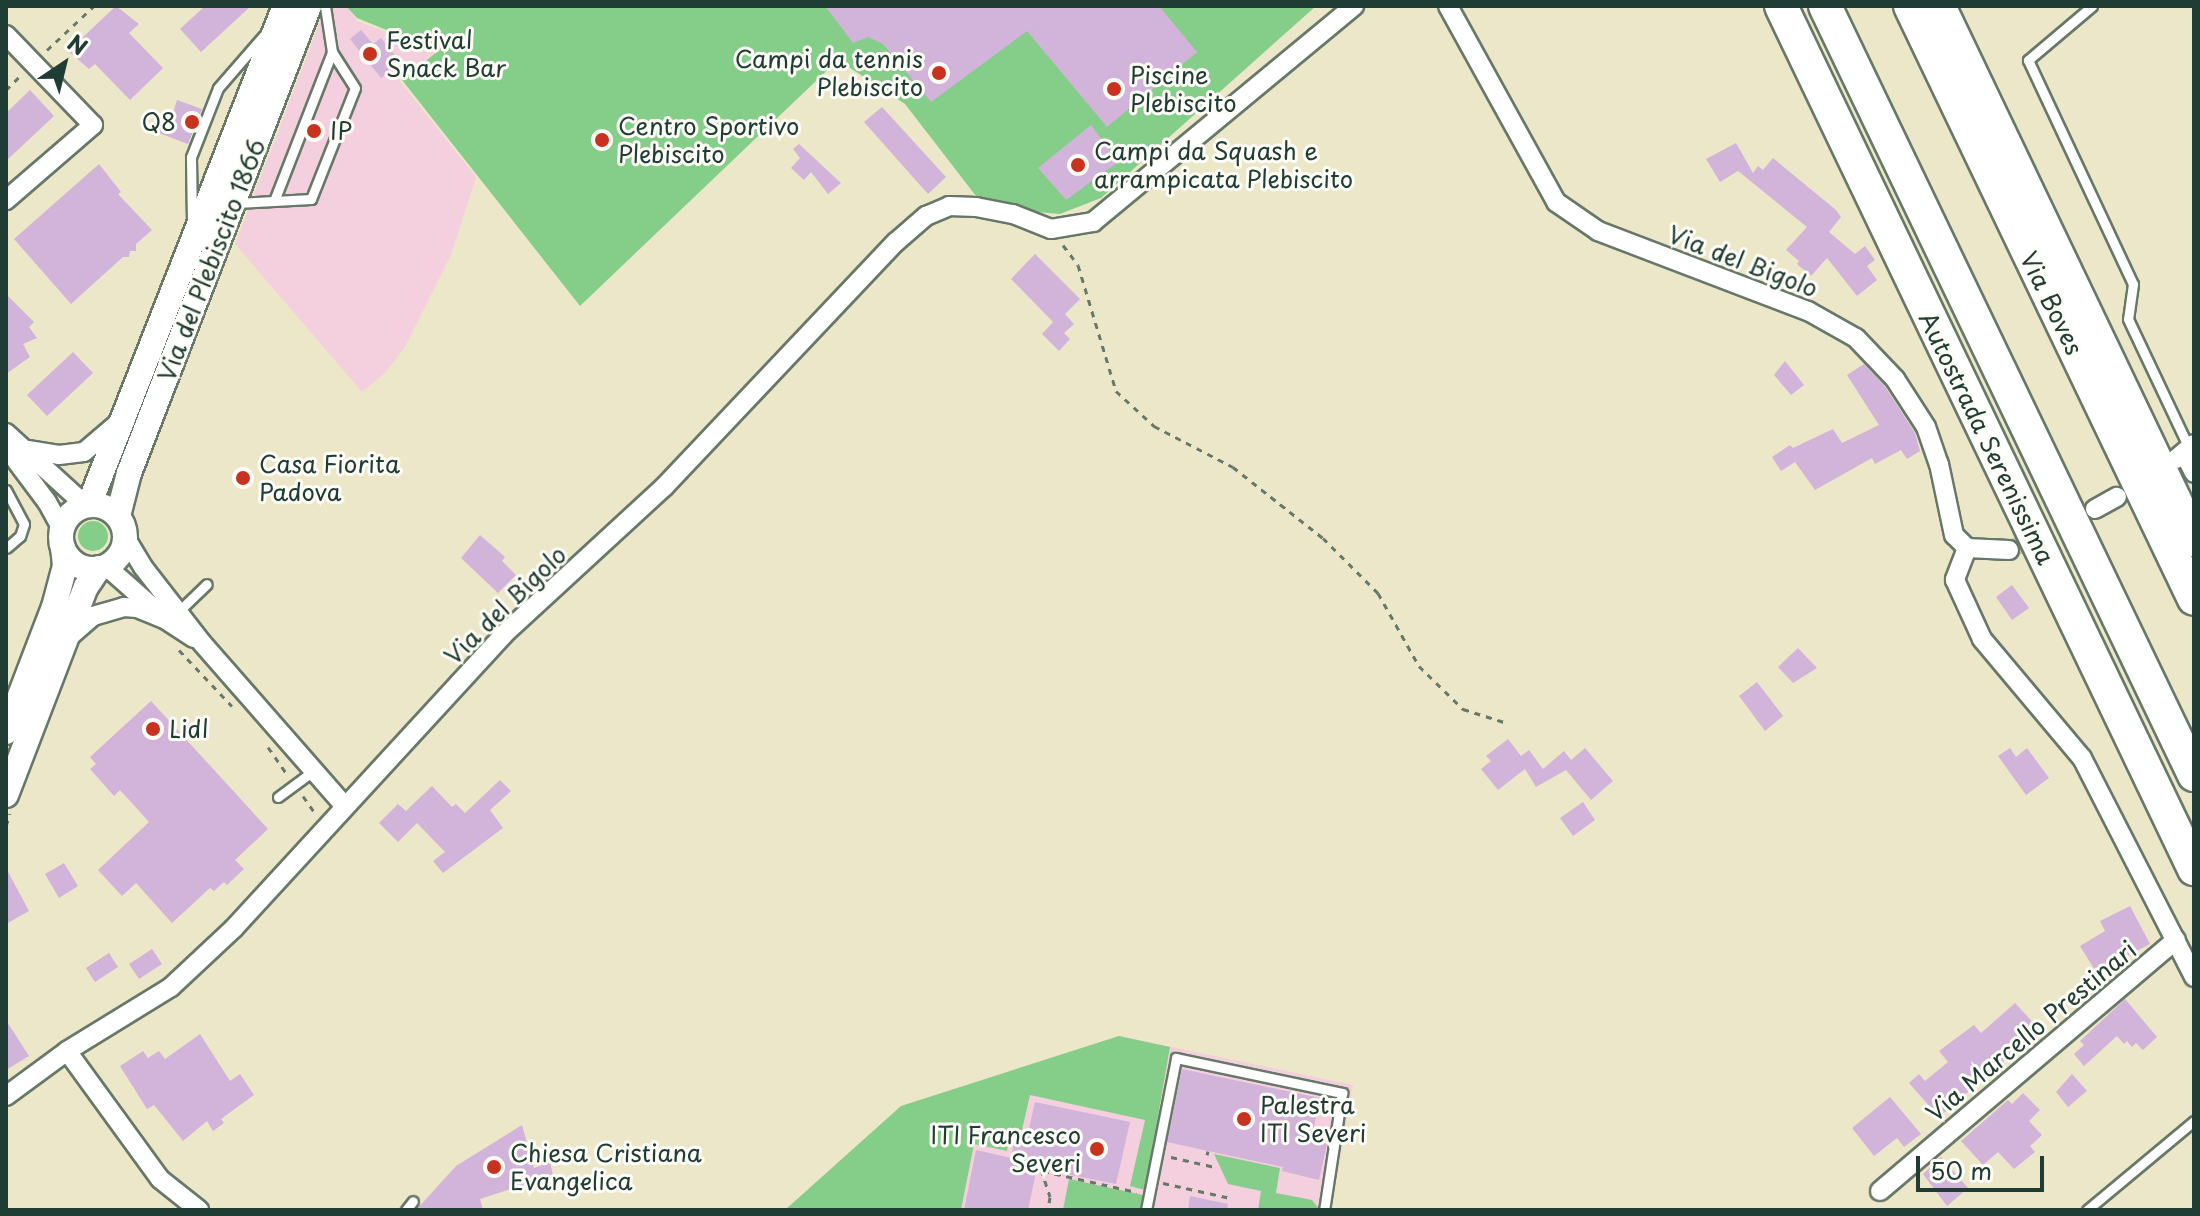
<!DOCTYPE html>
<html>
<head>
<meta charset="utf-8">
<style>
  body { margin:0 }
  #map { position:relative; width:2200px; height:1216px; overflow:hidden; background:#ede7c9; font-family:"Playpen Sans",sans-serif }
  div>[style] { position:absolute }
  .built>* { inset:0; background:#f4cfde }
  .green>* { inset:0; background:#85ce8a }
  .round { border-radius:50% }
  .building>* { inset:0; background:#d2b3d9 }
  .street-tunnel>* { height:18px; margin-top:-9px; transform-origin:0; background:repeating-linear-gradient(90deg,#c4c5ab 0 18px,transparent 0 27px) }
  .path>* { height:3px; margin-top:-1.5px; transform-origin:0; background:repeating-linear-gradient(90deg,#677868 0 6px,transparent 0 12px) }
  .roads { filter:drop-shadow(2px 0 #677868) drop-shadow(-2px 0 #677868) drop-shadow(0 2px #677868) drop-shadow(0 -2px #677868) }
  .lane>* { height:9px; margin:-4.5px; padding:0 4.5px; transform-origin:4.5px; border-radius:4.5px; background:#fff }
  .street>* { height:18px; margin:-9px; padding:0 9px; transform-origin:9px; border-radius:9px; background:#fff }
  .secondary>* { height:24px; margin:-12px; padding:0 12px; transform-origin:12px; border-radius:12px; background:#fff }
  .secondary>.ring { margin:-12px; padding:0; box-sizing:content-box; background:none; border:24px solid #fff; border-radius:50% }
  .highway>* { height:32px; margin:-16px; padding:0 16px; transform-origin:16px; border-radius:16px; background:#fff }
  .dots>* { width:22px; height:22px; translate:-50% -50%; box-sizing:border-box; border:4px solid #fdfcf7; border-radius:50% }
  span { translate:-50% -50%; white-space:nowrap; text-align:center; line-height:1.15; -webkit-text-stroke:6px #fdfcf7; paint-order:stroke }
  .poi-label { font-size:24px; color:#1f3d34 }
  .left { translate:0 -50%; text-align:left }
  .right { translate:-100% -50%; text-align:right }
  .street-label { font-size:24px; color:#1f3d34 }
  .frame { position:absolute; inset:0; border:8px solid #1f3d34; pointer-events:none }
  .north { position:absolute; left:24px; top:24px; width:80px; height:80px; -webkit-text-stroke:6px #fdfcf7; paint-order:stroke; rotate:35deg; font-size:22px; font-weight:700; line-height:32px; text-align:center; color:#1f3d34 }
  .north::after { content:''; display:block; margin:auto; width:28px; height:36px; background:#1f3d34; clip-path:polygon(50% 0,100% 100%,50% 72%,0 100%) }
  .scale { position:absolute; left:1916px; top:1156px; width:128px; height:36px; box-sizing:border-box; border:4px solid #1f3d34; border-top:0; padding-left:10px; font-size:24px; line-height:28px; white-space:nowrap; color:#1f3d34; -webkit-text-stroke:6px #fdfcf7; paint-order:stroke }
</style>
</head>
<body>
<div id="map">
  <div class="built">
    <i style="clip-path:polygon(326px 6px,348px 6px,357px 21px,437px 51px,399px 80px,476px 177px,451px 255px,405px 347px,385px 373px,362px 392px,235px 244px)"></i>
    <i style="clip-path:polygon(1119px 1036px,1353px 1085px,1331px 1210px,785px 1210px,901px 1106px)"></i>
  </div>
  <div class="green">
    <i style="clip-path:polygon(346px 6px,1316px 6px,1101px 198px,1060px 214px,1013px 210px,976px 196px,905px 104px,838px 60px,580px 306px,402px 80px,438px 51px,357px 18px)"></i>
    <i class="round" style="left:78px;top:521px;width:30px;height:30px"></i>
    <i style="clip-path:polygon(1119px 1036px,1170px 1047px,1145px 1190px,1130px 1186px,1145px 1120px,1030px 1095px,1022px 1130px,1011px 1129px,1007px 1151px,974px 1144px,961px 1210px,785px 1210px,901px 1106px)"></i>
    <i style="clip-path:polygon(1214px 1154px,1280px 1168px,1276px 1193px,1312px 1200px,1320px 1210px,1258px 1210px,1261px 1191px,1228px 1184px)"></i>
    <i style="clip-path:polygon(1069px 1179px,1143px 1195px,1140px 1210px,1063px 1210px)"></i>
  </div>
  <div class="building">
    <i style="clip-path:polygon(116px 6px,139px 24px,129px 33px,163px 68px,130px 100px,95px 64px,89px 69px,68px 51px)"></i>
    <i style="clip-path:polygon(205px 6px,251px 6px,201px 52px,180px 29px)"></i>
    <i style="clip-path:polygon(825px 6px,1159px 6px,1197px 52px,1107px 127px,1027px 31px,931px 102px,883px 44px,868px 37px,853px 43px)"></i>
    <i style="clip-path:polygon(361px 30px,373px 44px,381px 38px,397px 58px,390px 65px,393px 69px,381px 78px,350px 39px)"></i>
    <i style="clip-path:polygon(30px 90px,54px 116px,6px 161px,6px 113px)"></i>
    <i style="clip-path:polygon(177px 100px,202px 109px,188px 144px,156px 132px,164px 110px,173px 113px)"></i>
    <i style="clip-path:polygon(882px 107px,946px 177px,928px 194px,864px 122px)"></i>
    <i style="clip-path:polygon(1091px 125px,1118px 162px,1066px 200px,1038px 168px)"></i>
    <i style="clip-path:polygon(1736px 143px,1753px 173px,1758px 166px,1763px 170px,1773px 158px,1836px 210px,1841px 217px,1829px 232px,1855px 254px,1865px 246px,1875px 260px,1867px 266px,1877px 280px,1857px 296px,1827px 258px,1811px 276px,1797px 264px,1799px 261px,1786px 250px,1807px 227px,1738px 171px,1720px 182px,1706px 159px)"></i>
    <i style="clip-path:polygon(799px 144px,841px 183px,828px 194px,811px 172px,804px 180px,791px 168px,800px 158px,793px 149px)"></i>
    <i style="clip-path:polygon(99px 164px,121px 192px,118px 194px,152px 230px,136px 244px,136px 251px,130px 251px,129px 257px,123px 257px,71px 304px,14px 239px)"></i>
    <i style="clip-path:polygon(1035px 254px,1080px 299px,1065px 314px,1074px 324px,1064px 333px,1070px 339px,1059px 351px,1042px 334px,1053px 322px,1011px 279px)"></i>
    <i style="clip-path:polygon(6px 294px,34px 322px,29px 327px,37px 338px,23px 344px,30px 357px,6px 374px)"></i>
    <i style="clip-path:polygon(73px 352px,93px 373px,47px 416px,27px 395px)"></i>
    <i style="clip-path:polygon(1785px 361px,1804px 385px,1791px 395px,1774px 375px)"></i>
    <i style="clip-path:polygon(1864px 364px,1884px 385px,1915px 433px,1920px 451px,1907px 459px,1901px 450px,1875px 464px,1872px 458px,1815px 490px,1795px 462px,1781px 471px,1772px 457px,1790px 445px,1793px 448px,1833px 429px,1842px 443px,1879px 425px,1847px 375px)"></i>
    <i style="clip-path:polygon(480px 535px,505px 557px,502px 561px,516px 575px,498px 593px,461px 558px)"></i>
    <i style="clip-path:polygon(2012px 585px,2029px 608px,2012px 620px,1996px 597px)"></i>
    <i style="clip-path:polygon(1798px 648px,1817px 668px,1793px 683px,1778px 667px)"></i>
    <i style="clip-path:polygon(1757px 682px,1783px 716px,1765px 731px,1739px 696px)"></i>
    <i style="clip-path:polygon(151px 701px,268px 829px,235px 860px,244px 869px,227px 885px,224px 882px,214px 891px,210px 888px,172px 923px,136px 883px,122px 896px,98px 870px,149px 822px,120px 790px,114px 796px,90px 769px,96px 764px,90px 757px)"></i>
    <i style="clip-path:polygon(1508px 739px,1521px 756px,1529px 750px,1543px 769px,1564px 751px,1571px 760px,1585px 748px,1613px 781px,1591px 800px,1566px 770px,1536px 787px,1525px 769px,1498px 790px,1481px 769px,1491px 761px,1486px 756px)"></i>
    <i style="clip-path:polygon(2010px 748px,2016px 757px,2027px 748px,2049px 778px,2026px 795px,1998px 756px)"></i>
    <i style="clip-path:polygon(500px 780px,511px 791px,490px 810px,503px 828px,443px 873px,433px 861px,445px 852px,417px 823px,398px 842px,379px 823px,398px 804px,406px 811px,432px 786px,452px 807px,456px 804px,465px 813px)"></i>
    <i style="clip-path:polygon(1583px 802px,1595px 820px,1573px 836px,1560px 818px)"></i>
    <i style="clip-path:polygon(64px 863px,78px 886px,59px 898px,45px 874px)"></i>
    <i style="clip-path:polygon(6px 868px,29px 911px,6px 924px)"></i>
    <i style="clip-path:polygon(2130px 906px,2150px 944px,2096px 972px,2080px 946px,2105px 931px,2100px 921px)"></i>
    <i style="clip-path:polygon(152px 949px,162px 964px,139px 979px,129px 964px)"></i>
    <i style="clip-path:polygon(109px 953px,118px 967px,95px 982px,86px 968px)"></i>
    <i style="clip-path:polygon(2125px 999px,2157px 1037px,2143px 1050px,2136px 1043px,2132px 1047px,2127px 1041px,2124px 1044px,2117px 1036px,2084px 1066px,2074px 1054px,2084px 1045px,2080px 1041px)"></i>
    <i style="clip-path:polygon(2015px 1003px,2040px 1030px,1939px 1117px,1909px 1083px,1919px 1074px,1925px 1081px,1948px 1062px,1939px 1051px,1955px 1039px,1974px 1025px,1981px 1033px)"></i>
    <i style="clip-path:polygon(6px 1020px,29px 1056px,6px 1070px)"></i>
    <i style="clip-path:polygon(200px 1034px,230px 1081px,240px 1074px,254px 1095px,221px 1119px,224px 1123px,213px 1131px,207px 1121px,183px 1141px,154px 1105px,147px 1109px,120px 1066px,143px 1051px,148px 1058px,159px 1051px,165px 1059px)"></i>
    <i style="clip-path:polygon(1182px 1069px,1320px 1098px,1311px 1141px,1327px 1144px,1319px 1180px,1282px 1171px,1283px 1167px,1167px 1142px)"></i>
    <i style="clip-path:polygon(2072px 1074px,2087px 1091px,2068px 1107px,2056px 1092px)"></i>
    <i style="clip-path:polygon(2023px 1093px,2040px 1110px,2029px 1121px,2042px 1135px,2030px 1146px,2035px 1152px,2014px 1169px,1998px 1152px,1983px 1165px,1961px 1141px,2008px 1100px,2012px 1104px)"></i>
    <i style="clip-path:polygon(1890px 1097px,1921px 1134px,1904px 1147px,1897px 1138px,1874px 1156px,1852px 1128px)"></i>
    <i style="clip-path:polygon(1035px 1102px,1130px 1122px,1116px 1184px,1041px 1169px,1041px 1173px,1036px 1172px,1028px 1210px,964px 1210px,976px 1150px,1011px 1158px,1015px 1135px,1027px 1137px)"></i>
    <i style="clip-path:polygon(522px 1125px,534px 1168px,550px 1162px,553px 1175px,480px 1199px,483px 1210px,416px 1210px,456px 1166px)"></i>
    <i style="clip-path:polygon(1941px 1157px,1968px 1188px,1947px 1206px,1923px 1174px)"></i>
    <i style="clip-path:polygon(1190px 1196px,1228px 1204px,1227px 1210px,1188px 1210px)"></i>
  </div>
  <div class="street-tunnel">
    <i style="left:2009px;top:550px;width:76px;rotate:-25.6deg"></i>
  </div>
  <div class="path">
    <i style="left:47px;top:50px;width:64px;rotate:-43.1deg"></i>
    <i style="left:6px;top:90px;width:21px;rotate:-45deg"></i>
    <i style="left:1063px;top:245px;width:25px;rotate:53deg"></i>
    <i style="left:1078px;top:265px;width:132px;rotate:73.2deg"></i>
    <i style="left:1116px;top:391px;width:52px;rotate:42.6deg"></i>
    <i style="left:1154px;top:426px;width:89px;rotate:27.4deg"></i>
    <i style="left:1233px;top:467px;width:115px;rotate:38.3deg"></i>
    <i style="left:1323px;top:538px;width:78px;rotate:45deg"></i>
    <i style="left:1378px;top:593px;width:84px;rotate:60.7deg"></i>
    <i style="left:1419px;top:666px;width:62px;rotate:44.3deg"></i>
    <i style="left:1463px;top:709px;width:43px;rotate:17.6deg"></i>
    <i style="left:179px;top:650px;width:77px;rotate:46.6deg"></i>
    <i style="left:268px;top:747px;width:33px;rotate:55deg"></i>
    <i style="left:303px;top:796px;width:21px;rotate:55deg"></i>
    <i style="left:6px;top:826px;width:13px;rotate:-72deg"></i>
    <i style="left:1207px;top:1155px;width:4px;rotate:-76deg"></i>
    <i style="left:1171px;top:1157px;width:45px;rotate:12.8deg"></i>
    <i style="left:1041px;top:1169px;width:29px;rotate:72deg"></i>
    <i style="left:1050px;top:1197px;width:13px;rotate:99deg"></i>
    <i style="left:1043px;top:1171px;width:96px;rotate:12.6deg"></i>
    <i style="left:1163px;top:1183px;width:69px;rotate:12.6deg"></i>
  </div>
  <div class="roads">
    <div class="lane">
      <i style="left:2092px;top:6px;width:84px;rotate:139.8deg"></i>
      <i style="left:2028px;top:60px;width:247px;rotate:64.9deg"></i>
      <i style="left:2133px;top:284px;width:35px;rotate:98deg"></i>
      <i style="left:2128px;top:319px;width:143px;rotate:64.7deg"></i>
      <i style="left:274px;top:201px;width:160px;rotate:-68.7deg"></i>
      <i style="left:237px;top:203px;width:74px;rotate:-3.1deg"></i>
      <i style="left:311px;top:199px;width:119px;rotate:-68.4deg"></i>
      <i style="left:355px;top:88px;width:43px;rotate:-122.6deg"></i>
      <i style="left:332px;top:52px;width:47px;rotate:-98.7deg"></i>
      <i style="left:192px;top:222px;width:65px;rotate:-90.9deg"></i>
      <i style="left:191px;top:157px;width:74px;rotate:-68.6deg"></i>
      <i style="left:218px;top:88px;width:70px;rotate:-49deg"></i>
      <i style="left:6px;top:490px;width:38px;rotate:62deg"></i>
      <i style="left:24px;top:524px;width:13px;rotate:108deg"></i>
      <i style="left:20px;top:536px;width:18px;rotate:139deg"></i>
      <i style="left:180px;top:610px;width:37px;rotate:-44deg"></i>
      <i style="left:278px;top:797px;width:44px;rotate:-36.6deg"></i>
      <i style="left:406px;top:1210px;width:11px;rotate:-52deg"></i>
      <i style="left:1146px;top:1210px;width:155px;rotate:-78.8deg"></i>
      <i style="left:1176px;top:1058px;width:170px;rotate:11.9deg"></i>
      <i style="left:1342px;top:1093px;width:118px;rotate:98.7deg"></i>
      <i style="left:2087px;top:1210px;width:139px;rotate:-39.8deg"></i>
    </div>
    <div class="street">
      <i style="left:1448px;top:6px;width:224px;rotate:61.1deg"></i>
      <i style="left:1556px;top:202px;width:51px;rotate:34.6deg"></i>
      <i style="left:1598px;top:231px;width:225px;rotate:20.9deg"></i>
      <i style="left:1808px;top:311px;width:55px;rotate:29.4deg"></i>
      <i style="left:1856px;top:338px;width:57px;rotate:46.4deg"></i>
      <i style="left:1895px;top:379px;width:57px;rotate:57.1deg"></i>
      <i style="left:1926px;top:427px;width:39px;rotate:71deg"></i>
      <i style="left:1939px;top:464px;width:73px;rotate:78.1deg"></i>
      <i style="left:1954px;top:535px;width:18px;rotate:45deg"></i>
      <i style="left:1967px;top:548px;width:42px;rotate:2.7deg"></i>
      <i style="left:6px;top:35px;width:125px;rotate:46deg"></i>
      <i style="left:93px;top:125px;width:115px;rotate:139.2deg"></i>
      <i style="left:6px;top:433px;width:107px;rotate:42.3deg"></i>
      <i style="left:6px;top:447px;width:69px;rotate:53.3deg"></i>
      <i style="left:47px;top:502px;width:31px;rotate:61deg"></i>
      <i style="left:28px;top:450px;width:31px;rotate:9deg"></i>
      <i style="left:59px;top:455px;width:25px;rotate:-7deg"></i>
      <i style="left:84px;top:452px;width:43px;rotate:-40.3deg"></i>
      <i style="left:2184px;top:453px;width:22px;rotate:63deg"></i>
      <i style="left:2176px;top:459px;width:23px;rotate:-40deg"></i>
      <i style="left:2095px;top:509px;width:25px;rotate:-29deg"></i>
      <i style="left:125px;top:537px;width:35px;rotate:59deg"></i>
      <i style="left:143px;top:567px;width:96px;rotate:52.2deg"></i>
      <i style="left:202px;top:643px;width:215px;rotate:48.8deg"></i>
      <i style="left:1967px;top:548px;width:34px;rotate:111deg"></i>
      <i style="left:1955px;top:580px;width:65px;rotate:65.4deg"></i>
      <i style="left:1982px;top:639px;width:155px;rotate:50deg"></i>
      <i style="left:2082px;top:758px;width:246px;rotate:62.9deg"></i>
      <i style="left:106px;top:566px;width:69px;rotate:41.5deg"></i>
      <i style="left:69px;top:637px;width:32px;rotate:-41deg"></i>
      <i style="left:93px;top:616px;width:32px;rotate:-16deg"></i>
      <i style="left:124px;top:607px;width:13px;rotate:4deg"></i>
      <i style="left:137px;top:608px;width:31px;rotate:22deg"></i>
      <i style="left:166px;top:620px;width:33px;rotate:33deg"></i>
      <i style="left:67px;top:1051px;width:158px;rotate:54deg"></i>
      <i style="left:160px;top:1179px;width:50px;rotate:38.5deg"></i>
      <i style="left:6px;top:1096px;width:76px;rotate:-36.4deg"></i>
      <i style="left:67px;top:1051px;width:122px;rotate:-31.6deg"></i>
      <i style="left:171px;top:987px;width:86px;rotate:-43.1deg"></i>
      <i style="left:234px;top:928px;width:398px;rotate:-47.4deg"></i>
      <i style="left:503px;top:635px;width:219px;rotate:-42.6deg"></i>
      <i style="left:664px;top:487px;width:337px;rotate:-46.6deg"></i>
      <i style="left:896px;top:242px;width:40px;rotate:-41deg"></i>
      <i style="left:926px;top:216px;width:25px;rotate:-23deg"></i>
      <i style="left:949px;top:206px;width:27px;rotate:2deg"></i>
      <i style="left:976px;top:207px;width:38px;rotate:11deg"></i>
      <i style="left:1013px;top:214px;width:41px;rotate:21.5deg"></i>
      <i style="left:1051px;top:229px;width:43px;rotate:-9.5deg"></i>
      <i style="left:1093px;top:222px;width:339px;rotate:-39.6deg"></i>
      <i style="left:1880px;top:1191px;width:388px;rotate:-40.3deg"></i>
    </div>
    <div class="secondary">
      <i style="left:89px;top:505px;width:536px;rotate:-68.56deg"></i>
      <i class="ring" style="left:61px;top:505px;width:40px;height:40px"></i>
      <i style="left:118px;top:516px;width:44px;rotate:-75.7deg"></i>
      <i style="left:129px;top:473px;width:500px;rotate:-68.92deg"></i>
      <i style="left:6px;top:732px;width:134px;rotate:-69deg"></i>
      <i style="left:54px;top:607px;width:42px;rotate:-75deg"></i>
      <i style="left:65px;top:566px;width:18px;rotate:-96deg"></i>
      <i style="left:6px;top:795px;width:223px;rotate:-69deg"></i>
      <i style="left:86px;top:587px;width:23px;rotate:-56deg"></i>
    </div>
    <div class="highway">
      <i style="left:1781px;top:6px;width:957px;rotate:64.43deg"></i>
      <i style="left:1825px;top:6px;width:853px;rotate:64.37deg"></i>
      <i style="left:1910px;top:6px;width:657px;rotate:64.41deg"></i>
      <i style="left:1939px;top:6px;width:592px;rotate:64.47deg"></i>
    </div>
  </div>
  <div class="dots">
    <i style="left:370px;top:54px;background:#c8321e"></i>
    <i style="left:939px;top:73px;background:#c8321e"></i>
    <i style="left:1114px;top:89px;background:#c8321e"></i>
    <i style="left:192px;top:122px;background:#c8321e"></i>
    <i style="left:314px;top:131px;background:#c8321e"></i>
    <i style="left:602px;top:140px;background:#c8321e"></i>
    <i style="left:1078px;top:165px;background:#c8321e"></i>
    <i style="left:243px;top:478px;background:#c8321e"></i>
    <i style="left:153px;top:729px;background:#c8321e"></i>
    <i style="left:1244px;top:1119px;background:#c8321e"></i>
    <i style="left:1097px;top:1149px;background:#c8321e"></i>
    <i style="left:494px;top:1167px;background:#c8321e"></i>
  </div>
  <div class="poi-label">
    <span class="left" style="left:386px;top:54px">Festival<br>Snack Bar</span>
    <span class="right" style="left:923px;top:73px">Campi da tennis<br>Plebiscito</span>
    <span class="left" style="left:1130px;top:89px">Piscine<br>Plebiscito</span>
    <span class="right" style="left:176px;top:122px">Q8</span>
    <span class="left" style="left:618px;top:140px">Centro Sportivo<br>Plebiscito</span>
    <span class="left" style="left:330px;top:131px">IP</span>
    <span class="left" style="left:1094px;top:165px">Campi da Squash e<br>arrampicata Plebiscito</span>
    <span class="left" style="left:259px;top:478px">Casa Fiorita<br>Padova</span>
    <span class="left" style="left:169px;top:729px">Lidl</span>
    <span class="left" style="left:1260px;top:1119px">Palestra<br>ITI Severi</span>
    <span class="right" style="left:1081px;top:1149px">ITI Francesco<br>Severi</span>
    <span class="left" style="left:510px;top:1167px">Chiesa Cristiana<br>Evangelica</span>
  </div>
  <div class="street-label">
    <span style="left:211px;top:260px;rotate:-69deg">Via del Plebiscito 1866</span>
    <span style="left:1743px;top:261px;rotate:21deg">Via del Bigolo</span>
    <span style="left:2052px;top:303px;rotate:64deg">Via Boves</span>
    <span style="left:1987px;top:438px;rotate:64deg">Autostrada Serenissima</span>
    <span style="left:505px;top:605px;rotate:-44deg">Via del Bigolo</span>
    <span style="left:2031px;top:1031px;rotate:-40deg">Via Marcello Prestinari</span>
  </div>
  <div class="frame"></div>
  <div class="north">N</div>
  <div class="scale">50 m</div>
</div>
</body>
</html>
